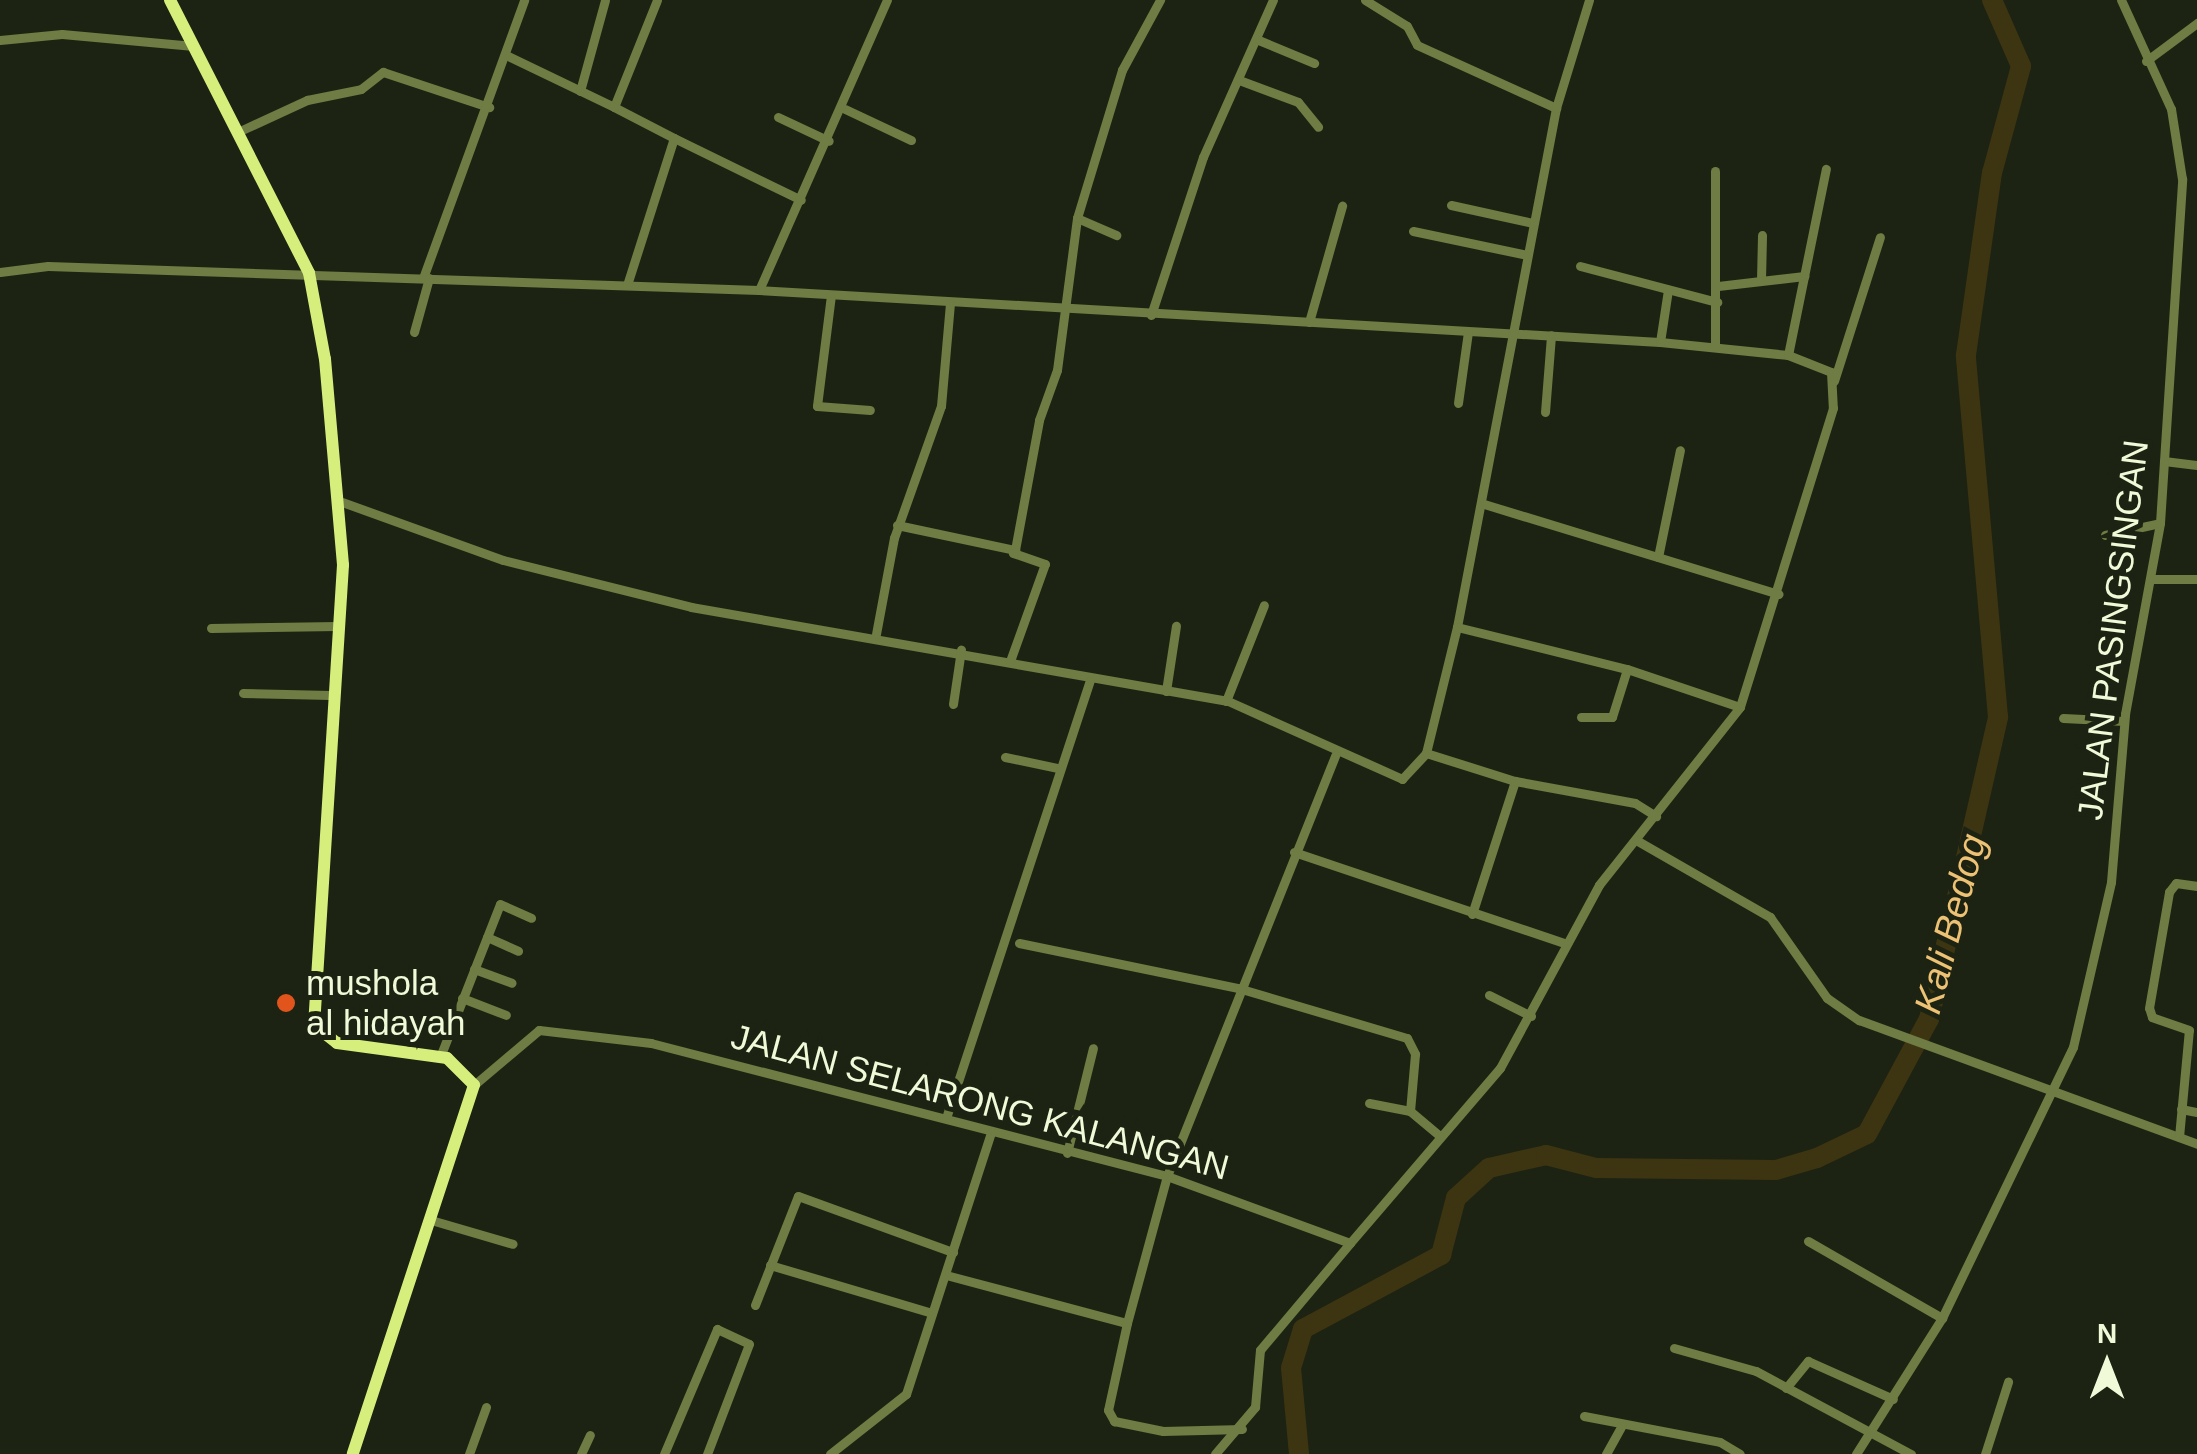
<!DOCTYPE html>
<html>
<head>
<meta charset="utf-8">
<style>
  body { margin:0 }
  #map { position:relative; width:2197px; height:1454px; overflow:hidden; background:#1d2312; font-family:Arial,sans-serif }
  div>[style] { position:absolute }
  .river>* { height:20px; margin:-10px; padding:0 10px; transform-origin:10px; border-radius:10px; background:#3d3511 }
  .minor>* { height:9px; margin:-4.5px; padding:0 4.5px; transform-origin:4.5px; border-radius:4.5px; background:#6f7c43 }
  .secondary>* { height:12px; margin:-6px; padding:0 6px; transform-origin:6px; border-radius:6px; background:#d6ee7c }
  .dots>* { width:28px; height:28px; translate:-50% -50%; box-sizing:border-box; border:5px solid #1d2312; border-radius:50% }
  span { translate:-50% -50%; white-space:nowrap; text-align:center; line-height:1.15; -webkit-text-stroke:10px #1d2312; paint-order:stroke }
  .street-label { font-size:35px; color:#f0fad9 }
  .poi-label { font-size:35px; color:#f0fad9 }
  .left { translate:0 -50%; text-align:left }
  .water-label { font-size:38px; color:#edc274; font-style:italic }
  .north { position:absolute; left:2057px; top:1314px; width:100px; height:100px; -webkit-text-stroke:8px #1d2312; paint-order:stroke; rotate:0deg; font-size:28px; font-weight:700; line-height:40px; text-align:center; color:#f0fad9 }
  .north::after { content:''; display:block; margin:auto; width:35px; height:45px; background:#f0fad9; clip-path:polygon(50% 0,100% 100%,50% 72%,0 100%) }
</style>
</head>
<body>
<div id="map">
  <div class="river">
    <i style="left:1299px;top:1454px;width:86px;rotate:-95.3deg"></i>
    <i style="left:1291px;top:1368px;width:41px;rotate:-72.9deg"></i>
    <i style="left:1303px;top:1329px;width:157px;rotate:-28.2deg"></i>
    <i style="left:1441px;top:1255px;width:59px;rotate:-75.3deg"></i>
    <i style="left:1456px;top:1198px;width:45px;rotate:-42.3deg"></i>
    <i style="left:1489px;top:1168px;width:58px;rotate:-12.8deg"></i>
    <i style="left:1546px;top:1155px;width:52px;rotate:14.6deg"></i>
    <i style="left:1596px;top:1168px;width:180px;rotate:0.6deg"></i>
    <i style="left:1776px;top:1170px;width:43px;rotate:-16.3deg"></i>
    <i style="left:1817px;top:1158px;width:55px;rotate:-25.6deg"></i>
    <i style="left:1867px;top:1134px;width:131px;rotate:-61.7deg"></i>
    <i style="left:1929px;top:1019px;width:310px;rotate:-77.1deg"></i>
    <i style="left:1998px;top:717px;width:363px;rotate:-95.1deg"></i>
    <i style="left:1966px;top:355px;width:184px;rotate:-81.9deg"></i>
    <i style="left:1992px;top:173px;width:111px;rotate:-74.8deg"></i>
    <i style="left:2021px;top:66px;width:72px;rotate:-113.7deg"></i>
  </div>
  <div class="minor">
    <i style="left:657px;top:0;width:115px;rotate:111.9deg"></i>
    <i style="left:614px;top:107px;width:68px;rotate:27.3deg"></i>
    <i style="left:1365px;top:0;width:49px;rotate:31.8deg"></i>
    <i style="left:1407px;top:26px;width:21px;rotate:62deg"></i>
    <i style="left:1417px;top:45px;width:153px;rotate:24.4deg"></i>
    <i style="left:1256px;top:39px;width:63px;rotate:22.5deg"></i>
    <i style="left:0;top:40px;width:62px;rotate:-5.5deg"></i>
    <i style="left:62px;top:34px;width:132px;rotate:5.2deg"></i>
    <i style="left:506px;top:55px;width:120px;rotate:25.7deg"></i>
    <i style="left:2146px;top:61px;width:64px;rotate:-36.7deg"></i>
    <i style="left:1239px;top:80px;width:63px;rotate:20.4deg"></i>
    <i style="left:1298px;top:102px;width:32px;rotate:51deg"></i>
    <i style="left:580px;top:91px;width:94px;rotate:-74.6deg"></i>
    <i style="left:845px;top:109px;width:73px;rotate:25.2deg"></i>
    <i style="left:778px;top:117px;width:56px;rotate:25.2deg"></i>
    <i style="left:242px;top:130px;width:72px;rotate:-24.8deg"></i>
    <i style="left:307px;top:100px;width:55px;rotate:-11.5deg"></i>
    <i style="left:361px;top:89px;width:28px;rotate:-38deg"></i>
    <i style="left:383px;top:72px;width:112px;rotate:18.3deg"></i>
    <i style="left:1451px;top:205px;width:84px;rotate:12.4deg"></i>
    <i style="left:1077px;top:218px;width:43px;rotate:23.6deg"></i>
    <i style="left:1413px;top:231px;width:116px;rotate:11.9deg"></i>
    <i style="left:1580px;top:266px;width:142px;rotate:14.7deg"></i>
    <i style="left:0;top:272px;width:48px;rotate:-7.1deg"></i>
    <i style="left:48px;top:266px;width:711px;rotate:1.93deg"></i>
    <i style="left:759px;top:290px;width:902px;rotate:3.3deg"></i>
    <i style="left:1660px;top:342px;width:129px;rotate:5.8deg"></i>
    <i style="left:1788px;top:355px;width:46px;rotate:21.6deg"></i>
    <i style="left:1831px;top:372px;width:36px;rotate:87deg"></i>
    <i style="left:1833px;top:408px;width:313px;rotate:107.3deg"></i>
    <i style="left:1740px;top:707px;width:227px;rotate:128.4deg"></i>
    <i style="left:1599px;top:885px;width:208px;rotate:118.4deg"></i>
    <i style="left:1500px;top:1068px;width:230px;rotate:130.6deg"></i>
    <i style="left:1350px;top:1243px;width:195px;rotate:-159.9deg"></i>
    <i style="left:1167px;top:1176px;width:533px;rotate:-165.55deg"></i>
    <i style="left:651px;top:1043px;width:113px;rotate:-173.4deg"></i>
    <i style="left:539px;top:1030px;width:85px;rotate:139.8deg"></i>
    <i style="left:423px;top:278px;width:296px;rotate:-70deg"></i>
    <i style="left:1761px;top:280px;width:45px;rotate:-88.7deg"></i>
    <i style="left:627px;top:285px;width:154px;rotate:-72.3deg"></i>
    <i style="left:674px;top:138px;width:141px;rotate:26deg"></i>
    <i style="left:1718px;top:286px;width:87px;rotate:-6.6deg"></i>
    <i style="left:759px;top:290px;width:317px;rotate:-66.2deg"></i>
    <i style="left:831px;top:295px;width:112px;rotate:97.2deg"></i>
    <i style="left:817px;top:406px;width:53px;rotate:4.3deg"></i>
    <i style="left:1151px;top:315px;width:166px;rotate:-71.8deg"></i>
    <i style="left:1203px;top:157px;width:172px;rotate:-66deg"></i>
    <i style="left:1309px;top:322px;width:121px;rotate:-74.1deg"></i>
    <i style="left:414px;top:332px;width:56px;rotate:-74.5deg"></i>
    <i style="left:1660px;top:342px;width:53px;rotate:-81.3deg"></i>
    <i style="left:1715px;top:346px;width:175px;rotate:-90deg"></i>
    <i style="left:1788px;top:355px;width:190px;rotate:-78.5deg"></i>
    <i style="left:1834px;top:381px;width:151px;rotate:-72.3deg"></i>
    <i style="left:1458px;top:403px;width:72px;rotate:-82deg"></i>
    <i style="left:1545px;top:412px;width:77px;rotate:-85.5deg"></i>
    <i style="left:2164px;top:461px;width:33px;rotate:7deg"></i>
    <i style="left:342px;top:502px;width:171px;rotate:19.8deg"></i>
    <i style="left:503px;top:560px;width:194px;rotate:14deg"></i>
    <i style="left:691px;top:607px;width:545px;rotate:9.93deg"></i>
    <i style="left:1228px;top:701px;width:191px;rotate:24.1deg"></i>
    <i style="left:1402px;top:779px;width:35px;rotate:-47deg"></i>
    <i style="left:1426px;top:753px;width:130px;rotate:-76.2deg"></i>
    <i style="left:1457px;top:627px;width:528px;rotate:-79.2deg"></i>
    <i style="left:1556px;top:108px;width:113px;rotate:-73deg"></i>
    <i style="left:1484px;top:504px;width:308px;rotate:17deg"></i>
    <i style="left:897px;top:525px;width:121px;rotate:12deg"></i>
    <i style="left:1015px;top:550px;width:132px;rotate:-79.5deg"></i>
    <i style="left:1039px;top:420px;width:53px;rotate:-70.2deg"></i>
    <i style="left:1057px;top:370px;width:153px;rotate:-82.5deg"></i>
    <i style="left:1077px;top:218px;width:155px;rotate:-73.1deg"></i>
    <i style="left:1122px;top:70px;width:80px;rotate:-61.5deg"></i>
    <i style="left:2105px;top:535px;width:56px;rotate:-12.3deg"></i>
    <i style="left:1658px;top:557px;width:109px;rotate:-78.4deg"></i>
    <i style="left:2153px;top:579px;width:44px"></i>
    <i style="left:1457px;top:627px;width:175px;rotate:13.9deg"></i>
    <i style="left:1627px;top:669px;width:119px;rotate:18.6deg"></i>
    <i style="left:211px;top:628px;width:126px;rotate:-0.9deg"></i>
    <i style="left:876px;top:634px;width:98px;rotate:-79.4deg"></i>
    <i style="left:894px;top:538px;width:140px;rotate:-70.4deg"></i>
    <i style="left:941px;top:406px;width:103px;rotate:-85deg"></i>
    <i style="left:1010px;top:661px;width:103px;rotate:-70.2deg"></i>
    <i style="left:1045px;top:564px;width:34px;rotate:-161deg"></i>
    <i style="left:1166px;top:691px;width:66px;rotate:-81.3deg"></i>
    <i style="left:243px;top:693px;width:87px;rotate:1.3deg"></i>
    <i style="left:1226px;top:701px;width:103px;rotate:-68.4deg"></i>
    <i style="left:953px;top:704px;width:55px;rotate:-81.6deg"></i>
    <i style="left:1581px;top:717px;width:31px"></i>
    <i style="left:1612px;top:717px;width:50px;rotate:-72.6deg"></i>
    <i style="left:2063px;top:718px;width:61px;rotate:2.8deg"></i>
    <i style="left:1426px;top:753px;width:93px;rotate:17.5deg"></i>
    <i style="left:1005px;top:757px;width:53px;rotate:11.9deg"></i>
    <i style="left:1636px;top:840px;width:155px;rotate:29.9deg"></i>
    <i style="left:1770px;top:917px;width:99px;rotate:54.9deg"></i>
    <i style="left:1827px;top:998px;width:39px;rotate:35deg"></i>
    <i style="left:1859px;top:1020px;width:360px;rotate:20.1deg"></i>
    <i style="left:1294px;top:852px;width:285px;rotate:18.6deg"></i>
    <i style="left:1472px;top:914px;width:140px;rotate:-72.1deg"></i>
    <i style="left:1515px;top:781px;width:122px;rotate:10.4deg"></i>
    <i style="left:1635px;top:803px;width:25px;rotate:32deg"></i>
    <i style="left:487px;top:937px;width:34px;rotate:24deg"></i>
    <i style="left:1019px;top:943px;width:224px;rotate:11.6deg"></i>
    <i style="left:1238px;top:988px;width:176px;rotate:16.5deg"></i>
    <i style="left:1407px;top:1038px;width:18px;rotate:63deg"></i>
    <i style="left:1415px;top:1054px;width:57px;rotate:95deg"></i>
    <i style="left:474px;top:969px;width:40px;rotate:20.2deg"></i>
    <i style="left:1489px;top:995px;width:47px;rotate:26.6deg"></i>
    <i style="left:462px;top:998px;width:47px;rotate:21.1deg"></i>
    <i style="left:2189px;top:1030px;width:39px;rotate:-161deg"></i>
    <i style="left:2152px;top:1017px;width:9px;rotate:-108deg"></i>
    <i style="left:2149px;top:1008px;width:118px;rotate:-80.2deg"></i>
    <i style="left:2169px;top:892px;width:11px;rotate:-52deg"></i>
    <i style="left:2176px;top:883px;width:21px;rotate:8deg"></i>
    <i style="left:440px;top:1057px;width:164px;rotate:-68.6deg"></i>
    <i style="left:500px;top:904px;width:34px;rotate:24deg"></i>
    <i style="left:1369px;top:1103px;width:42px;rotate:11deg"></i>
    <i style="left:1410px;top:1111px;width:38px;rotate:40deg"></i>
    <i style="left:2181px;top:1109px;width:16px;rotate:11deg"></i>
    <i style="left:946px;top:1118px;width:460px;rotate:-71.8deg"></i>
    <i style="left:2179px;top:1137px;width:107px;rotate:-84.7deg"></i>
    <i style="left:1067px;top:1153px;width:108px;rotate:-76.1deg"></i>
    <i style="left:431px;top:1220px;width:85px;rotate:16.3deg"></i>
    <i style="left:1808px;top:1241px;width:155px;rotate:29.9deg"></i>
    <i style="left:770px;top:1265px;width:169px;rotate:16.5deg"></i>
    <i style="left:946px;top:1275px;width:187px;rotate:14.9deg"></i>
    <i style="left:1127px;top:1323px;width:152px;rotate:-74.8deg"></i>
    <i style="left:1167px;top:1176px;width:453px;rotate:-68.2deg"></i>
    <i style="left:755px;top:1305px;width:117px;rotate:-68.5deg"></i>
    <i style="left:798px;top:1196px;width:165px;rotate:19.9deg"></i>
    <i style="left:1127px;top:1323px;width:89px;rotate:102.3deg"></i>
    <i style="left:1108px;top:1410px;width:13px;rotate:61deg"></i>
    <i style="left:1114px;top:1421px;width:50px;rotate:11.5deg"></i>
    <i style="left:1163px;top:1431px;width:79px;rotate:-1.5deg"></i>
    <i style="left:1674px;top:1348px;width:85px;rotate:15.7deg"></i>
    <i style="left:1756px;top:1371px;width:176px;rotate:28.2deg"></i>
    <i style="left:1786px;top:1388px;width:35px;rotate:-51deg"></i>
    <i style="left:1808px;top:1361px;width:93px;rotate:24.1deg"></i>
    <i style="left:1584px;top:1416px;width:138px;rotate:10.8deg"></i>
    <i style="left:1720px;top:1442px;width:23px;rotate:31deg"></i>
    <i style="left:469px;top:1454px;width:50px;rotate:-70.1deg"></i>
    <i style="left:581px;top:1454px;width:21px;rotate:-65deg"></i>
    <i style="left:664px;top:1454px;width:136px;rotate:-67deg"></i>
    <i style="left:717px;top:1329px;width:35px;rotate:25deg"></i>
    <i style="left:749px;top:1344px;width:118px;rotate:110.9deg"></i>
    <i style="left:830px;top:1454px;width:97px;rotate:-38.3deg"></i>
    <i style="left:906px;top:1394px;width:275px;rotate:-72deg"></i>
    <i style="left:1215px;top:1454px;width:62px;rotate:-49.6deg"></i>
    <i style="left:1255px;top:1407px;width:57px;rotate:-85deg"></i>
    <i style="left:1260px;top:1350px;width:140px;rotate:-49.9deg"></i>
    <i style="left:1606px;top:1454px;width:33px;rotate:-61deg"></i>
    <i style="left:1856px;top:1454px;width:161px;rotate:-57.7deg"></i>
    <i style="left:1942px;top:1318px;width:301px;rotate:-64.2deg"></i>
    <i style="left:2073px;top:1047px;width:169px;rotate:-77deg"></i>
    <i style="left:2111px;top:882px;width:169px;rotate:-85.2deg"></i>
    <i style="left:2125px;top:714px;width:194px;rotate:-79.6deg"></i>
    <i style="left:2160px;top:523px;width:345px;rotate:-86.3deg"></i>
    <i style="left:2182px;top:179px;width:71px;rotate:-98.9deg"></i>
    <i style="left:2171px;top:109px;width:120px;rotate:-114.6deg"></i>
    <i style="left:1985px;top:1454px;width:76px;rotate:-72.3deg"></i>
  </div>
  <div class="secondary">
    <i style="left:170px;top:0;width:306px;rotate:63deg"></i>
    <i style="left:309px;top:273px;width:87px;rotate:79.5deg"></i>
    <i style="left:325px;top:359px;width:207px;rotate:85deg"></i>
    <i style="left:343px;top:565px;width:461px;rotate:93.6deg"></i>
    <i style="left:314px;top:1025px;width:29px;rotate:38deg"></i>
    <i style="left:337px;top:1043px;width:111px;rotate:7.8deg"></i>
    <i style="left:447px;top:1058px;width:38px;rotate:45deg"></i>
    <i style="left:474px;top:1085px;width:388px;rotate:108.2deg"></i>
  </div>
  <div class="dots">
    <i style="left:286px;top:1003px;background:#e1551d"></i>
  </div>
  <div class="street-label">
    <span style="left:2113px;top:630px;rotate:-83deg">JALAN PASINGSINGAN</span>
    <span style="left:980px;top:1102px;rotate:15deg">JALAN SELARONG KALANGAN</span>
  </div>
  <div class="poi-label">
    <span class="left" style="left:306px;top:1003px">mushola<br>al hidayah</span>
  </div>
  <div class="water-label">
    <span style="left:1951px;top:924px;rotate:-75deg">Kali Bedog</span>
  </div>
  <div class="north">N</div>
</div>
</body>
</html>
